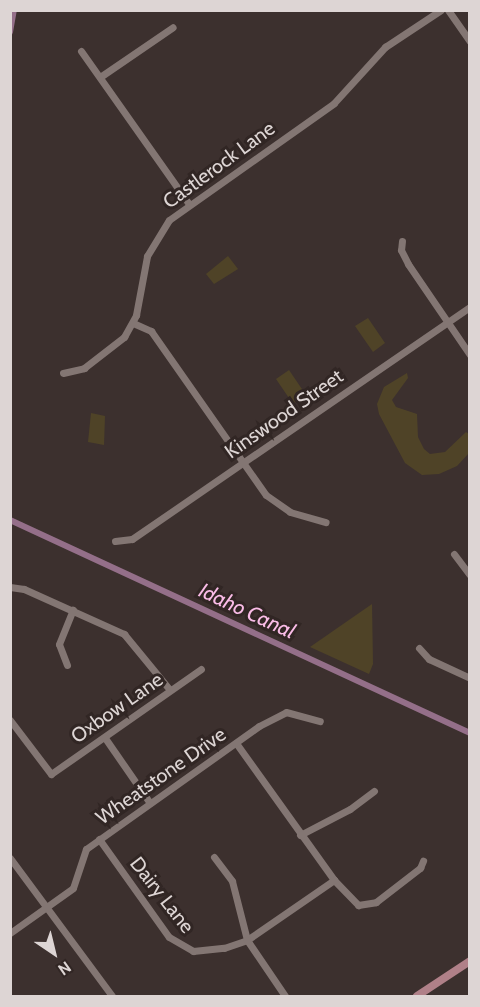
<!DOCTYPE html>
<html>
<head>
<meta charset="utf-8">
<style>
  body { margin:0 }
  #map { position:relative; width:480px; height:1007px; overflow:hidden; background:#3c302e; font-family:Cabin,sans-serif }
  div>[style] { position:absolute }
  .green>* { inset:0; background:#4f4327 }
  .canal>* { height:6px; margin:-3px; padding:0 3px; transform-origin:3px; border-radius:3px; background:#946f89 }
  .minor>* { height:7px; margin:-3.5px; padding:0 3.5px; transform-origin:3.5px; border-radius:3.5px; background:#837673 }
  .major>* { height:8px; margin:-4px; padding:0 4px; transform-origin:4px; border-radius:4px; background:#b08088 }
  span { translate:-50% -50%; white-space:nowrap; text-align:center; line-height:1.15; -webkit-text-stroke:6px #312624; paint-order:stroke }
  .street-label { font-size:20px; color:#ddd5d4 }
  .water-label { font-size:21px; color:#fabce7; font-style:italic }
  .frame { position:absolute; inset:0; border:12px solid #ddd5d4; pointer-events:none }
  .north { position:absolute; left:24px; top:923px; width:60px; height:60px; -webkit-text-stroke:4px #312624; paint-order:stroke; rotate:145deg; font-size:16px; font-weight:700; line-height:24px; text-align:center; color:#ddd5d4 }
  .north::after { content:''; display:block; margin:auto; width:21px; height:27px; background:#ddd5d4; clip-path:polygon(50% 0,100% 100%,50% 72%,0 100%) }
</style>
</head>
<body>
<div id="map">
  <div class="green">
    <i style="clip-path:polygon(228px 256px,238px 269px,214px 284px,206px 274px)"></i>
    <i style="clip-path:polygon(368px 318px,385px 343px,373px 352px,355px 326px)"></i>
    <i style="clip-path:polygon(289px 370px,306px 395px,293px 404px,276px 379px)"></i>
    <i style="clip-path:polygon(407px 373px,408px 378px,392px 400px,396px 407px,417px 414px,418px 437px,424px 449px,430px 454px,445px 452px,466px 432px,469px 434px,469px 453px,457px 466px,439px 474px,422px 475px,405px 463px,379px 414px,377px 404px,384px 387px)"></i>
    <i style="clip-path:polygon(91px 413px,105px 416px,104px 445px,88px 442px)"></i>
    <i style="clip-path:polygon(372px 604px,373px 664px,369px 674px,310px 647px)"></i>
  </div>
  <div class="canal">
    <i style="left:10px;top:32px;width:22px;rotate:-80deg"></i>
    <i style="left:10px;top:520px;width:507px;rotate:24.85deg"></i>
  </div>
  <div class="minor">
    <i style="left:448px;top:10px;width:38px;rotate:55deg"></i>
    <i style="left:81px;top:51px;width:187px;rotate:54.8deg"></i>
    <i style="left:100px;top:77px;width:88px;rotate:-34.4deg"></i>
    <i style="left:402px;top:241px;width:9px;rotate:96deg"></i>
    <i style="left:401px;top:250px;width:16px;rotate:63deg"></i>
    <i style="left:408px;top:264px;width:110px;rotate:55.7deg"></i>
    <i style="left:133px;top:323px;width:20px;rotate:24deg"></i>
    <i style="left:151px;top:331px;width:200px;rotate:55deg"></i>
    <i style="left:266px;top:495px;width:29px;rotate:35deg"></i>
    <i style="left:290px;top:512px;width:37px;rotate:16deg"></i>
    <i style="left:63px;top:373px;width:22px;rotate:-13deg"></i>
    <i style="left:84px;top:368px;width:51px;rotate:-37.8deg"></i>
    <i style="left:124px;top:337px;width:25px;rotate:-61deg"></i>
    <i style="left:136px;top:315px;width:60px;rotate:-79.4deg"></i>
    <i style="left:147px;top:256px;width:42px;rotate:-58.6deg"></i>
    <i style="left:169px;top:220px;width:202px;rotate:-35.3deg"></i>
    <i style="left:334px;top:103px;width:76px;rotate:-47.7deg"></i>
    <i style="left:385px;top:47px;width:67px;rotate:-33.5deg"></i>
    <i style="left:115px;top:541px;width:17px;rotate:-7deg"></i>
    <i style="left:132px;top:539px;width:410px;rotate:-34.5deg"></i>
    <i style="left:454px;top:554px;width:26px;rotate:53deg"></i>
    <i style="left:10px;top:587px;width:14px;rotate:8deg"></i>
    <i style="left:24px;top:589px;width:110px;rotate:24.2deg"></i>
    <i style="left:124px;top:634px;width:72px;rotate:50.6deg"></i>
    <i style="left:419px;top:648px;width:15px;rotate:48deg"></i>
    <i style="left:429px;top:659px;width:45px;rotate:24.9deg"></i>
    <i style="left:67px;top:665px;width:22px;rotate:-111deg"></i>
    <i style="left:59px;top:644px;width:37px;rotate:-68deg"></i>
    <i style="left:10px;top:720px;width:68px;rotate:52.8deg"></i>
    <i style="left:51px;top:774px;width:183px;rotate:-35deg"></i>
    <i style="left:105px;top:738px;width:79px;rotate:55.3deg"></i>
    <i style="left:236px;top:743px;width:168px;rotate:54.4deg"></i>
    <i style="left:334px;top:880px;width:35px;rotate:46deg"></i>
    <i style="left:358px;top:905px;width:18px;rotate:-9deg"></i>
    <i style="left:376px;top:902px;width:56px;rotate:-37.7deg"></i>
    <i style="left:420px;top:868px;width:8px;rotate:-67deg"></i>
    <i style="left:300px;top:835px;width:56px;rotate:-27.5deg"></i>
    <i style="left:350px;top:809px;width:30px;rotate:-37deg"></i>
    <i style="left:99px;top:839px;width:120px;rotate:54.5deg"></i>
    <i style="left:169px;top:937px;width:28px;rotate:30deg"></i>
    <i style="left:193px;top:951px;width:31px;rotate:-6deg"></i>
    <i style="left:224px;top:948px;width:24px;rotate:-19deg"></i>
    <i style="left:247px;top:940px;width:106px;rotate:-34.6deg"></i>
    <i style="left:214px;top:857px;width:30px;rotate:53deg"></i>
    <i style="left:232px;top:881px;width:61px;rotate:75.7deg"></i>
    <i style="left:247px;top:940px;width:68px;rotate:55.8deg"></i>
    <i style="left:10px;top:858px;width:172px;rotate:53.5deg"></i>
    <i style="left:10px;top:933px;width:77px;rotate:-35.5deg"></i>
    <i style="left:73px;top:888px;width:41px;rotate:-71.6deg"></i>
    <i style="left:86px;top:849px;width:212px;rotate:-35.4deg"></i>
    <i style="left:259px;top:726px;width:30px;rotate:-27deg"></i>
    <i style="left:286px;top:712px;width:35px;rotate:15deg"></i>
  </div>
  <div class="major">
    <i style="left:417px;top:996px;width:64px;rotate:-33.4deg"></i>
  </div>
  <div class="street-label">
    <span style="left:219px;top:165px;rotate:-36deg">Castlerock Lane</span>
    <span style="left:284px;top:414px;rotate:-35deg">Kinswood Street</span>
    <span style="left:117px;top:708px;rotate:-35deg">Oxbow Lane</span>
    <span style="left:161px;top:776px;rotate:-35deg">Wheatstone Drive</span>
    <span style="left:162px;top:895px;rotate:52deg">Dairy Lane</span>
  </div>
  <div class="water-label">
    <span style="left:247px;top:611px;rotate:25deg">Idaho Canal</span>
  </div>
  <div class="frame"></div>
  <div class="north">N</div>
</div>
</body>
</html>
